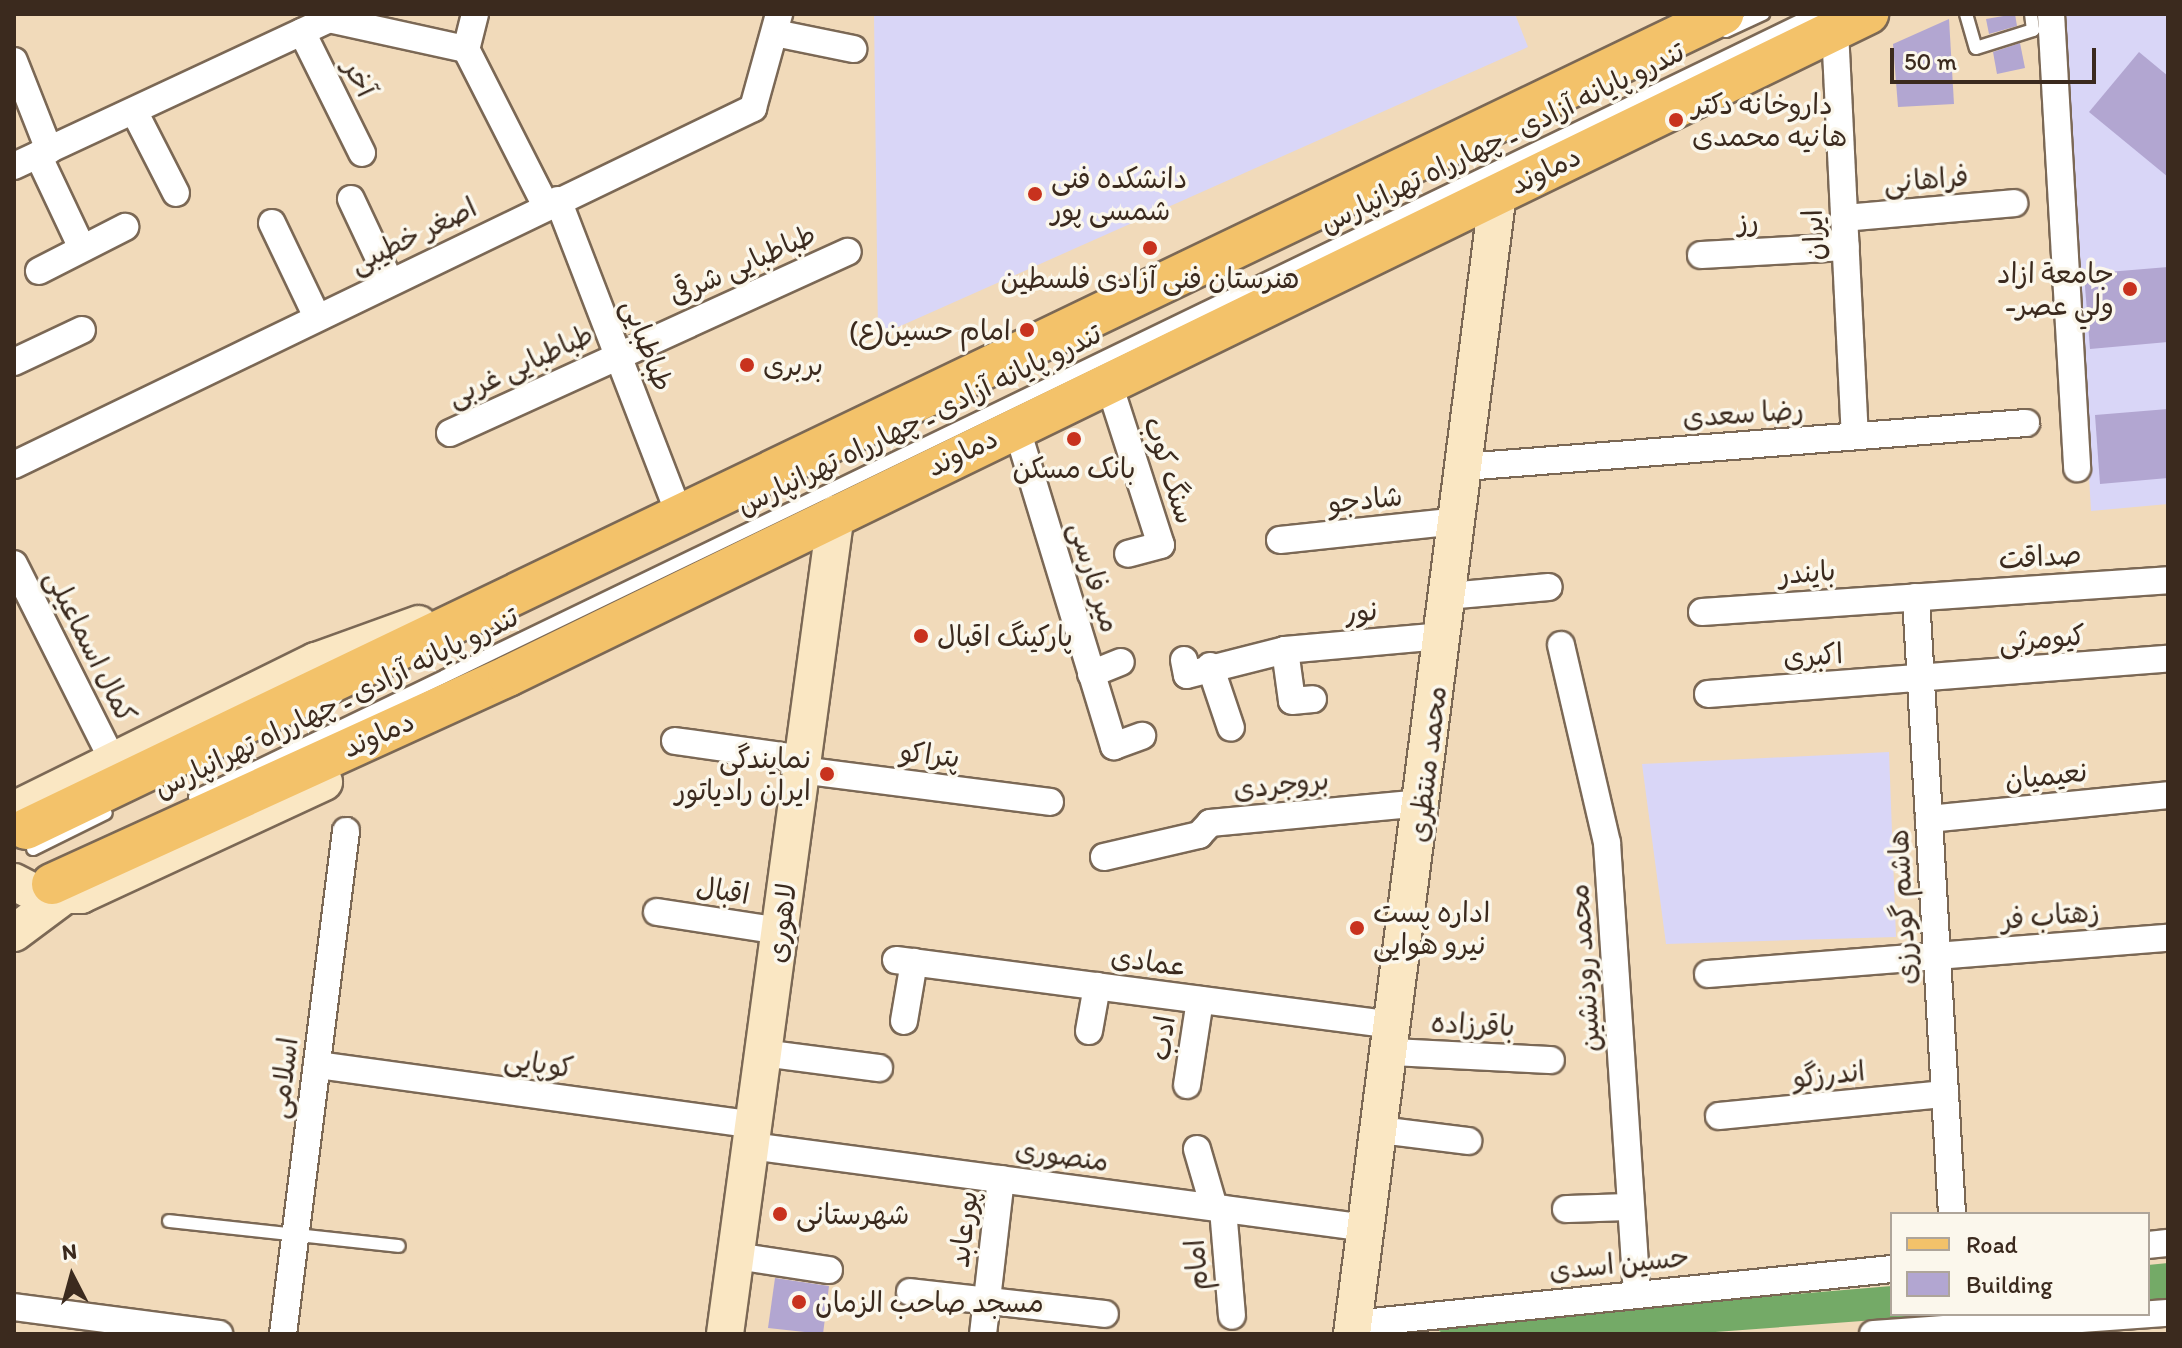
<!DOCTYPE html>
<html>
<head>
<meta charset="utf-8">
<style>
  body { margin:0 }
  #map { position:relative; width:2182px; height:1348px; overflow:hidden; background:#f1daba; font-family:Itim,"Playpen Sans Arabic",sans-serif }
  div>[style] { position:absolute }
  .built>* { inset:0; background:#d9d6f7 }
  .forest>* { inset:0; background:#74aa67 }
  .building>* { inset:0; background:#b2a6d1 }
  .roads { filter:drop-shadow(2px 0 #7b6855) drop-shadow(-2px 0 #7b6855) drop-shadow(0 2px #7b6855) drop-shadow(0 -2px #7b6855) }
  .service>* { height:12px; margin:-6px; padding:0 6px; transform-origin:6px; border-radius:6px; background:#fff }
  .minor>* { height:26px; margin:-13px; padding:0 13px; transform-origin:13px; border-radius:13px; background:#fff }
  .secondary>* { height:36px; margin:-18px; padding:0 18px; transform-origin:18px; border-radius:18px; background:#fae7c3 }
  .primary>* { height:40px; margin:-20px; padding:0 20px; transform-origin:20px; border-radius:20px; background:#f3c26a }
  .dots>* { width:22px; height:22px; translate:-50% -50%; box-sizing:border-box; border:4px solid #fbf7ec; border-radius:50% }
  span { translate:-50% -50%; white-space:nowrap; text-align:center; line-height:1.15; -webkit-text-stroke:7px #fbf7ec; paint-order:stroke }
  .street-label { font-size:28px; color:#3b2a1e }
  .poi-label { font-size:28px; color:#3b2a1e }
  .left { translate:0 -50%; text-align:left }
  .right { translate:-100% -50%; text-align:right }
  .frame { position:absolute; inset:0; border:16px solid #3b2a1e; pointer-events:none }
  .legend { position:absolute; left:1890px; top:1212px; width:260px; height:104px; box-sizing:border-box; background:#fbf7ec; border:2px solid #aea59a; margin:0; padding:10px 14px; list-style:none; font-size:24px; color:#3b2a1e }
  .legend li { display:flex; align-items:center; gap:16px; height:40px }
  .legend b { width:40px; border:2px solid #aea59a }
  .north { position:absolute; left:32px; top:1236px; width:80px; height:80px; -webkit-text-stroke:6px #fbf7ec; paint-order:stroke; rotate:354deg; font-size:22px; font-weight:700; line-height:32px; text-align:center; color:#3b2a1e }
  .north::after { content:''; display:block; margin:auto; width:28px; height:36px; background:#3b2a1e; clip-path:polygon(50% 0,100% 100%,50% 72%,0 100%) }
  .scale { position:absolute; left:1890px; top:48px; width:206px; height:36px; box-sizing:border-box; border:4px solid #3b2a1e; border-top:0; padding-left:10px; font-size:24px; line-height:28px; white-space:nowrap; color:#3b2a1e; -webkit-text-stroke:6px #fbf7ec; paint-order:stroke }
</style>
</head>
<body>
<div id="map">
  <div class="built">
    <i style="clip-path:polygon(874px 14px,1515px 14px,1528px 47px,878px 336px)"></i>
    <i style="clip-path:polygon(2062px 14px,2168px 14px,2168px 504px,2091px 511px)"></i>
    <i style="clip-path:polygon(1889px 752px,1896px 937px,1666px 944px,1642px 764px)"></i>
  </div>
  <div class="forest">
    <i style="clip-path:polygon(2168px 1263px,2168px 1298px,2148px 1300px,2148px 1265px)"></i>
    <i style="clip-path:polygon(1892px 1286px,1892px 1314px,1956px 1314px,1688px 1334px,1444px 1334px,1430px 1325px)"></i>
  </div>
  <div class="building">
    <i style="clip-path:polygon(2015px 14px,2017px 26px,1989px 34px,1986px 19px)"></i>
    <i style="clip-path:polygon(1949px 19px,1954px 104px,1898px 107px,1893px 44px)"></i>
    <i style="clip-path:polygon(2020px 43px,2025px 68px,1997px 74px,1993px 52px)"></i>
    <i style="clip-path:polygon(2139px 52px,2168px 76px,2168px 177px,2089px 112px)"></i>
    <i style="clip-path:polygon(2168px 267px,2168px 342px,2090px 349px,2084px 274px)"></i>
    <i style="clip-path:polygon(2168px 409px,2168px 478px,2100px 484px,2095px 415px)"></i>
    <i style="clip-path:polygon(775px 1278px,829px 1286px,823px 1334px,768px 1328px)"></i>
  </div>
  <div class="roads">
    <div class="service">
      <i style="left:1966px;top:14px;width:35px;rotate:74deg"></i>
      <i style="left:1976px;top:48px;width:60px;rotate:-17.5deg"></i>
      <i style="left:2033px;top:30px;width:16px;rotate:-97deg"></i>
      <i style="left:1726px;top:31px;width:41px;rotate:-24.7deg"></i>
      <i style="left:195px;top:797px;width:1798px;rotate:-25.81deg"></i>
      <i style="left:33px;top:849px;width:81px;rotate:-26.3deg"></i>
      <i style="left:169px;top:1221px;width:231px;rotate:6.2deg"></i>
    </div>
    <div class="minor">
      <i style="left:475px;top:14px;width:36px;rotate:104deg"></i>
      <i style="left:466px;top:49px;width:176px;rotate:63deg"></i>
      <i style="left:2051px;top:14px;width:455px;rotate:86.7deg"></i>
      <i style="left:1835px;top:30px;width:406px;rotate:87.2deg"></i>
      <i style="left:302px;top:32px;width:135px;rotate:63.6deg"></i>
      <i style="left:775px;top:33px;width:80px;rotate:11.6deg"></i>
      <i style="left:14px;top:61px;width:96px;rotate:68.5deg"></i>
      <i style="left:134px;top:111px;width:92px;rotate:62.9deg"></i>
      <i style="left:38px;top:155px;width:103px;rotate:64.7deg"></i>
      <i style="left:14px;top:166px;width:348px;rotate:-25deg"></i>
      <i style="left:329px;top:19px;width:140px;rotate:12.4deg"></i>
      <i style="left:351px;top:199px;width:92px;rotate:64.8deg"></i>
      <i style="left:558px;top:200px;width:336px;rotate:68.9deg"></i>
      <i style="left:1844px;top:218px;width:171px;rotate:-5deg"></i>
      <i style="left:272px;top:223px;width:104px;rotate:64.4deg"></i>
      <i style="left:1701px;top:255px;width:145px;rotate:-3.2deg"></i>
      <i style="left:39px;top:271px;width:97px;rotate:-27.1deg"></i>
      <i style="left:14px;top:362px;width:75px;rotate:-25.2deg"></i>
      <i style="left:1108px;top:381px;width:172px;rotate:72.1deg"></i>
      <i style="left:1161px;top:545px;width:34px;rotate:165deg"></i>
      <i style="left:1016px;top:426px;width:335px;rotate:73deg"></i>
      <i style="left:1114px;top:746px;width:30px;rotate:-20deg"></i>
      <i style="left:450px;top:433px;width:437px;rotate:-24.5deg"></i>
      <i style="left:14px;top:465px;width:821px;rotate:-25.78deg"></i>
      <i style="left:753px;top:108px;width:98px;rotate:-74.5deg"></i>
      <i style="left:1464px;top:467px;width:564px;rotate:-4.48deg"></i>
      <i style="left:1280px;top:540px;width:178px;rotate:-6.1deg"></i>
      <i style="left:14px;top:564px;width:216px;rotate:63.3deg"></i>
      <i style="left:1448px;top:596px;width:101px;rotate:-5.1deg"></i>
      <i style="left:1916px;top:597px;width:618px;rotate:86.66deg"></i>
      <i style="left:1702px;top:612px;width:467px;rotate:-3.9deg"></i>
      <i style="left:1561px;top:645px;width:203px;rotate:76.9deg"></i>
      <i style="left:1607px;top:843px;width:451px;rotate:86.2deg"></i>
      <i style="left:1285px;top:650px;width:51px;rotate:82.2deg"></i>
      <i style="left:1292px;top:701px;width:21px;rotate:-5deg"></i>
      <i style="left:1184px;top:660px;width:15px;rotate:79deg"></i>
      <i style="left:1187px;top:675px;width:101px;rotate:-14.3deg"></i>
      <i style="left:1285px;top:650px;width:159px;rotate:-5.1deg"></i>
      <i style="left:1210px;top:666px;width:65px;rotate:71.3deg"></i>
      <i style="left:1091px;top:674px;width:32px;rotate:-22deg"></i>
      <i style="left:1708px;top:694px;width:461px;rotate:-4.4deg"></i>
      <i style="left:675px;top:741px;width:129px;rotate:8deg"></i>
      <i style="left:801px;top:770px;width:251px;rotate:7.3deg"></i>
      <i style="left:1929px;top:819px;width:240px;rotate:-5.7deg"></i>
      <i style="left:1104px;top:857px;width:98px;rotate:-13deg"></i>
      <i style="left:1199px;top:835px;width:16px;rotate:-47deg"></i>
      <i style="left:1210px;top:823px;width:213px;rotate:-5.4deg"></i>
      <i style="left:657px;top:912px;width:124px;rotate:8.8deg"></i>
      <i style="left:896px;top:960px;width:502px;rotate:7.44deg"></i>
      <i style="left:1708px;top:974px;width:461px;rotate:-4.5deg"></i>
      <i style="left:904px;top:1021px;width:60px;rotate:-80.4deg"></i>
      <i style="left:1089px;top:1031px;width:46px;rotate:-79.9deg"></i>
      <i style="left:1391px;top:1052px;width:160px;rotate:2.9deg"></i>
      <i style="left:763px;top:1053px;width:117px;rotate:7.4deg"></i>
      <i style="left:317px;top:1065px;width:440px;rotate:7.8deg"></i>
      <i style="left:1187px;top:1085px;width:86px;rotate:-81.3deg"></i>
      <i style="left:1719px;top:1116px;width:227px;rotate:-5.6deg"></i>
      <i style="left:1380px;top:1130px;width:89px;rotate:7.1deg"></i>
      <i style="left:751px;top:1146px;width:620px;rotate:7.59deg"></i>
      <i style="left:1197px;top:1149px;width:60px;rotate:73.7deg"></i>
      <i style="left:1223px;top:1209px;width:107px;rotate:85.2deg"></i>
      <i style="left:1566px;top:1209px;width:64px;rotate:-1.8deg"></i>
      <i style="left:2148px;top:1245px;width:20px;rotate:-6deg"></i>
      <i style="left:736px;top:1256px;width:94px;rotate:8.6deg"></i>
      <i style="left:910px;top:1292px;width:196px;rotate:6.4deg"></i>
      <i style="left:14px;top:1307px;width:207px;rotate:7.5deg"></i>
      <i style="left:1353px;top:1324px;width:542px;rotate:-5.83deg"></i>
      <i style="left:283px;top:1334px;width:507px;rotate:-82.86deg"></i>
      <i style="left:983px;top:1334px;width:156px;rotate:-83.4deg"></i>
      <i style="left:1873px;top:1334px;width:296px;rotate:-4.1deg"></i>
    </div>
    <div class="secondary">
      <i style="left:14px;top:810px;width:337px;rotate:-26.3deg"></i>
      <i style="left:316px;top:661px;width:109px;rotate:-19.8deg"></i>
      <i style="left:14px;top:882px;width:29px;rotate:27deg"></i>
      <i style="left:40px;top:895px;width:41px"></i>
      <i style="left:81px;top:895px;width:268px;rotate:-24.9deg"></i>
      <i style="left:14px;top:933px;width:59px;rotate:-36.7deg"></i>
      <i style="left:725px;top:1334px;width:828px;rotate:-82.3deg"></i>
      <i style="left:1352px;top:1334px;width:1150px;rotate:-82.71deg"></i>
    </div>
    <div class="primary">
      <i style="left:26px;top:829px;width:1883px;rotate:-25.65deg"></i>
      <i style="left:52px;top:884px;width:501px;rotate:-24.52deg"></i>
      <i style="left:508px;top:676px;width:1513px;rotate:-25.96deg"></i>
    </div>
  </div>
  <div class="dots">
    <i style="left:1676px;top:120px;background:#c8321e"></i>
    <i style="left:1035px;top:194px;background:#c8321e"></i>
    <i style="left:1150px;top:248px;background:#c8321e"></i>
    <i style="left:2130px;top:289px;background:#c8321e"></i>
    <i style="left:1027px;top:330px;background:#c8321e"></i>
    <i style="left:747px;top:365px;background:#c8321e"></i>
    <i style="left:1074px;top:439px;background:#c8321e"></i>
    <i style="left:921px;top:636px;background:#c8321e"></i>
    <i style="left:827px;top:774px;background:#c8321e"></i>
    <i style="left:1357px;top:928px;background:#c8321e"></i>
    <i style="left:780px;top:1214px;background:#c8321e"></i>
    <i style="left:799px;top:1302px;background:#c8321e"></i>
  </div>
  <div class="street-label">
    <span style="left:360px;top:78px;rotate:63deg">آخر</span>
    <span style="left:1502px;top:137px;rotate:-26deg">تندرو پایانه آزادی ـ چهارراه تهرانپارس</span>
    <span style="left:1545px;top:170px;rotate:-26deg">دماوند</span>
    <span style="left:1926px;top:179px;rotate:-5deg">فراهانی</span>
    <span style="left:1748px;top:221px;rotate:-3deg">رز</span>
    <span style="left:413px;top:235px;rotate:-26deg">اصغر خطیبی</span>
    <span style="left:1813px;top:235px;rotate:-93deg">ایران</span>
    <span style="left:742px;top:264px;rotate:-24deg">طباطبایی شرقی</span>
    <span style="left:648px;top:345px;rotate:69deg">طباطبایی</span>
    <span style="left:520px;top:365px;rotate:-25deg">طباطبایی غربی</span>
    <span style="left:1743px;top:413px;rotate:-4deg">رضا سعدی</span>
    <span style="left:919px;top:419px;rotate:-26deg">تندرو پایانه آزادی ـ چهارراه تهرانپارس</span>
    <span style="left:962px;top:452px;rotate:-26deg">دماوند</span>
    <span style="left:1170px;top:470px;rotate:72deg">سنگ کوب</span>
    <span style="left:1365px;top:499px;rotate:-6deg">شادجو</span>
    <span style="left:2040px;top:556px;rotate:-4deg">صداقت</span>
    <span style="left:1807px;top:572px;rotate:-4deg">بایندر</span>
    <span style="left:1095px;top:577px;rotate:73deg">میر فارسی</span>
    <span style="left:1361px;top:611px;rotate:-5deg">نور</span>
    <span style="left:2042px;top:638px;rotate:-5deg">کیومرثی</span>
    <span style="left:91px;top:646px;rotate:63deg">کمال اسماعیلی</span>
    <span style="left:1813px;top:655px;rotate:-4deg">اکبری</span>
    <span style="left:336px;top:702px;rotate:-26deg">تندرو پایانه آزادی ـ چهارراه تهرانپارس</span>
    <span style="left:378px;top:734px;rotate:-24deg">دماوند</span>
    <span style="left:930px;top:754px;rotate:7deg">پتراکو</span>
    <span style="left:1427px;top:764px;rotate:-83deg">محمد منتظری</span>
    <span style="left:2046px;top:775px;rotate:-6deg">نعیمیان</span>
    <span style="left:1281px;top:784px;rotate:-6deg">بروجردی</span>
    <span style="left:723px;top:890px;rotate:9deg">اقبال</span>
    <span style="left:1902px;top:907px;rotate:-93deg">هاشم گودرزی</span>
    <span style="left:2050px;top:915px;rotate:-5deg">زهتاب فر</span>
    <span style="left:781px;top:923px;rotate:-82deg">لاهوری</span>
    <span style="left:1149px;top:961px;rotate:8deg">عمادی</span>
    <span style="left:1584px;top:968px;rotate:-94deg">محمد رودنشین</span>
    <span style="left:1473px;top:1024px;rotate:3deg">باقرزاده</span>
    <span style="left:1162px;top:1038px;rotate:-82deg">ادب</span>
    <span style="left:539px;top:1063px;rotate:8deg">کوپایی</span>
    <span style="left:1829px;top:1074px;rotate:-6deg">اندرزگو</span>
    <span style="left:283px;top:1078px;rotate:-83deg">اسلامی</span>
    <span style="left:1062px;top:1155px;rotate:8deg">منصوری</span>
    <span style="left:963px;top:1229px;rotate:-83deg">پورعابد</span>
    <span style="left:1619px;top:1263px;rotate:-6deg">حسین اسدی</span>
    <span style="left:1196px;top:1265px;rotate:-95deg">امام</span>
  </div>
  <div class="poi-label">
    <span class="left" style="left:1692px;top:120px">داروخانه دکتر<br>هانیه محمدی</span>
    <span class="left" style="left:1051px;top:194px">دانشکده فنی<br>شمسی پور</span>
    <span class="right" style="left:2114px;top:289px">جامعة ازاد<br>-ولي عصر</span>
    <span style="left:1150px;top:278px">هنرستان فنی آزادی فلسطین</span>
    <span class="right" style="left:1011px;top:330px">امام حسين(ع)</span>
    <span class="left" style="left:763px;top:365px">بربری</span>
    <span style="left:1074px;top:468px">بانک مسکن</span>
    <span class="left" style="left:937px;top:636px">پارکینگ اقبال</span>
    <span class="right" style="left:811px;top:774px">نمایندگی<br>ایران رادیاتور</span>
    <span class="left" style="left:1373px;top:928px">اداره پست<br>نیرو هوایی</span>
    <span class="left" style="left:796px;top:1214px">شهرستانی</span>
    <span class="left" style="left:815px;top:1302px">مسجد صاحب الزمان</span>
  </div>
  <div class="frame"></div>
  <ul class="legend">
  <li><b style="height:10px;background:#f3c26a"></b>Road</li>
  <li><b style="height:22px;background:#b2a6d1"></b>Building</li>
  </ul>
  <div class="north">N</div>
  <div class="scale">50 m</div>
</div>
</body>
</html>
